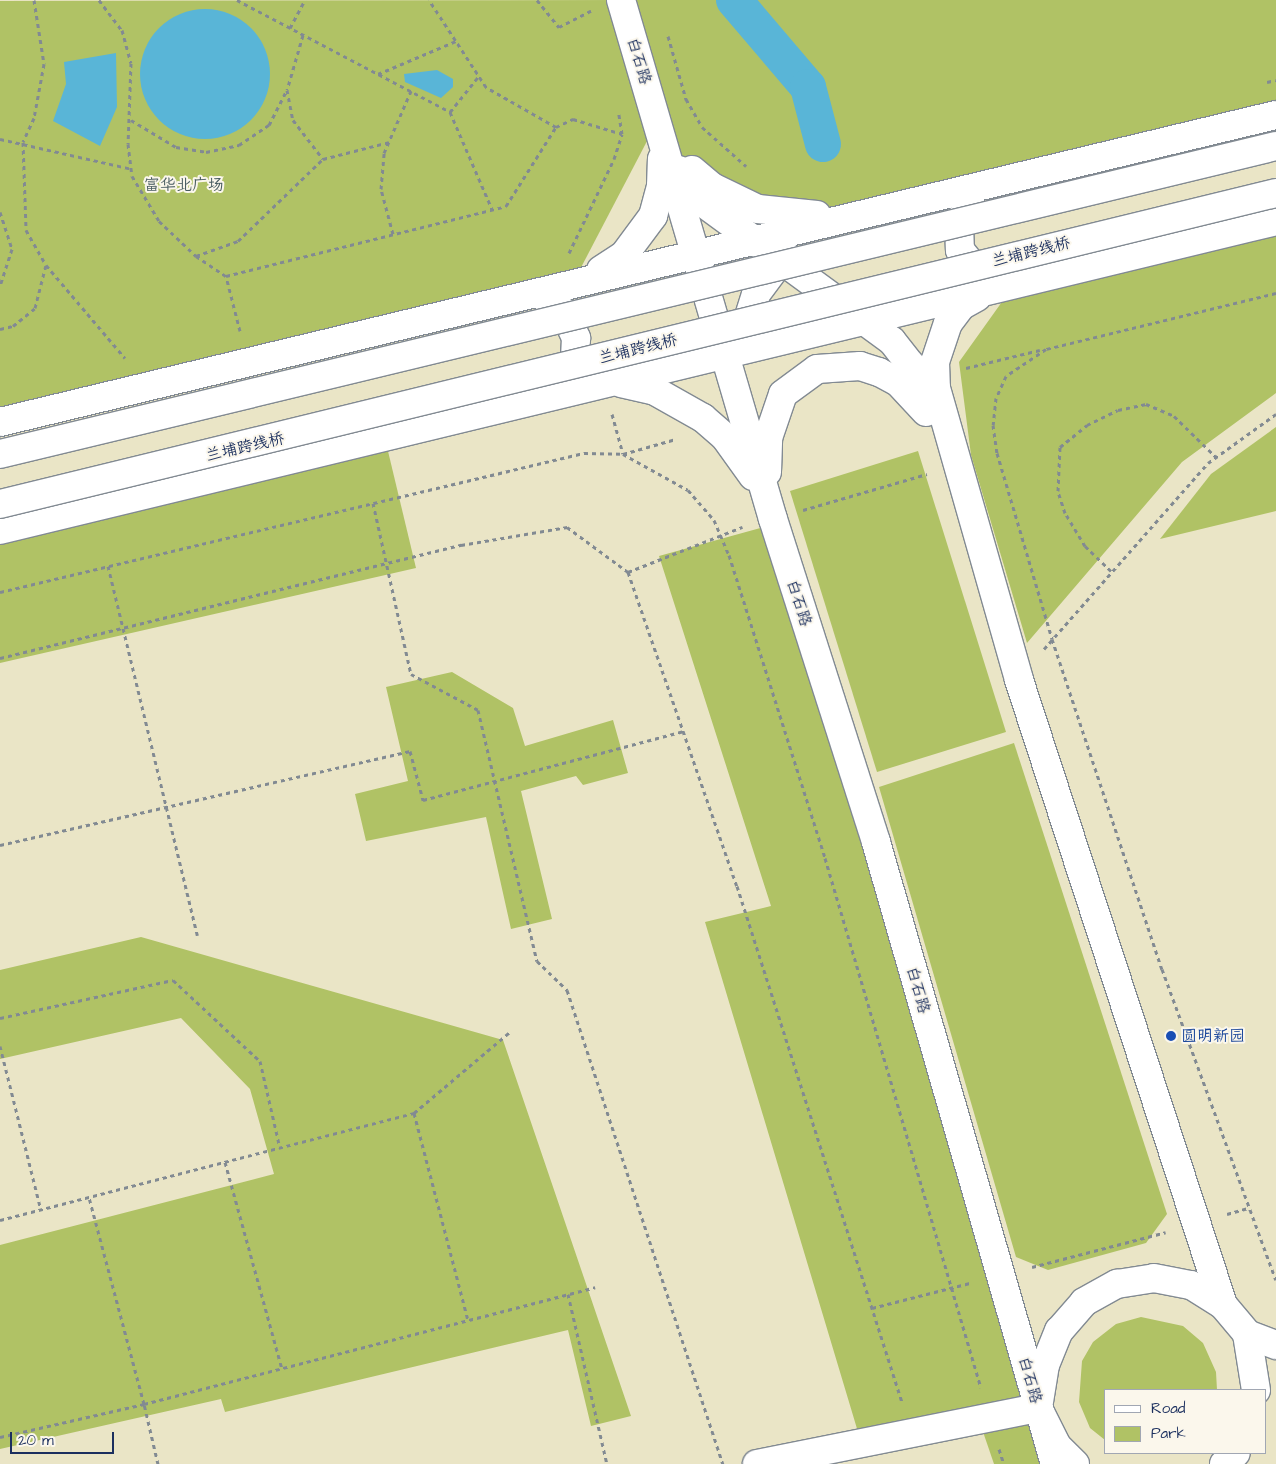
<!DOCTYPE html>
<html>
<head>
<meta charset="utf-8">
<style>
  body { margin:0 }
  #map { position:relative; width:1276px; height:1464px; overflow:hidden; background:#eae5c6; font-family:"Architects Daughter","LXGW WenKai TC",sans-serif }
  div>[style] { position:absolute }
  .green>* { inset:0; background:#b0c265 }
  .water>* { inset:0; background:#59b5d7 }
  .round { border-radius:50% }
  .canal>* { height:36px; margin:-18px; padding:0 18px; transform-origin:18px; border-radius:18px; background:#59b5d7 }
  .path>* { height:3px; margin-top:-1.5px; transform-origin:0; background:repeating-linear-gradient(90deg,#828a92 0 4px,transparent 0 8px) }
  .roads { filter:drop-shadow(1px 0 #828a92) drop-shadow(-1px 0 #828a92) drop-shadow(0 1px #828a92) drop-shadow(0 -1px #828a92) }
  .minor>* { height:28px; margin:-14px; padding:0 14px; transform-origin:14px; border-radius:14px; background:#fff }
  .major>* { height:28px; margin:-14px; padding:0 14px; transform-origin:14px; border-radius:14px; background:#fff }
  .bridges { filter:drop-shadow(1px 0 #828a92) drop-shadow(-1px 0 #828a92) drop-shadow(0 1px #828a92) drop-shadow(0 -1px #828a92) }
  .major-bridge>* { height:28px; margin:-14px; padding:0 14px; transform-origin:14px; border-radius:14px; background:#fff }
  .dots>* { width:14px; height:14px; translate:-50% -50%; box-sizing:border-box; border:2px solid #fbf7ec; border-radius:50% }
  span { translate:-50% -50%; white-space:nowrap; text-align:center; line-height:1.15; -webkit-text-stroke:4px #fbf7ec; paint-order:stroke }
  .street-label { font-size:16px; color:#1b2f5e }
  .park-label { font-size:16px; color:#485b60 }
  .transit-label { font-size:16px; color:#164399 }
  .left { translate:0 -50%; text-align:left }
  .legend { position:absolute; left:1104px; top:1389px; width:162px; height:65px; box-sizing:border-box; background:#fbf7ec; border:1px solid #a1a7b3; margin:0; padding:6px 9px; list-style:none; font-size:15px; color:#1b2f5e }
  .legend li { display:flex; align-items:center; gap:10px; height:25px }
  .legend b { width:25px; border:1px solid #a1a7b3 }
  .scale { position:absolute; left:10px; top:1432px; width:104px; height:22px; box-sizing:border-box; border:2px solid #1b2f5e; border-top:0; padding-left:6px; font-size:15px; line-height:18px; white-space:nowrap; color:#1b2f5e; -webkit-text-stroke:4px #fbf7ec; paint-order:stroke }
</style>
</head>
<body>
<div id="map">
  <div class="green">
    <i style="clip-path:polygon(620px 0,657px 122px,575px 279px,0 421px,0 1px)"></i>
    <i style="clip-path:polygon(622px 0,1276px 0,1276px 113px,775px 234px,691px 170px,658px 122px)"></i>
    <i style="clip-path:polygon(1276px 233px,1276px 393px,1182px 462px,1027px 643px,971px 455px,959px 362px,1004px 299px)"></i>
    <i style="clip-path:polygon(1276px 427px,1276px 511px,1160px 539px,1211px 474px)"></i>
    <i style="clip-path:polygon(387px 447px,416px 568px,0 663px,0 538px)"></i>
    <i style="clip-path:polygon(918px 451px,1006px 732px,877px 772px,790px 491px)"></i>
    <i style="clip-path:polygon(768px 526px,866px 840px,1023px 1399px,858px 1432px,705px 922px,771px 906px,659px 556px)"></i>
    <i style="clip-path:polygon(452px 672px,513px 708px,525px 746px,613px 720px,628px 773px,583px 785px,576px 776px,521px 791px,552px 919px,511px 929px,486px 817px,366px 841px,355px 794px,408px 781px,386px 687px)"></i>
    <i style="clip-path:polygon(1014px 743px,1167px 1214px,1146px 1243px,1048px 1270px,1016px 1257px,879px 787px)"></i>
    <i style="clip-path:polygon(141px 937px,503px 1040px,631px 1416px,591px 1426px,568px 1330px,225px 1412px,221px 1399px,0 1449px,0 1245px,274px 1174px,250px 1089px,181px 1018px,0 1059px,0 970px)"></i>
    <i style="clip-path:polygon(1141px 1317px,1183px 1326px,1203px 1343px,1216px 1372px,1217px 1390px,1105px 1390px,1105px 1440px,1090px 1428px,1079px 1402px,1082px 1361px,1093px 1342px,1116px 1324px)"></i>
    <i style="clip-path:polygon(1035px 1413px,1051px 1464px,994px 1464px,980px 1423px)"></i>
  </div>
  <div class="water">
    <i class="round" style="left:140px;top:9px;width:130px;height:130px"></i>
    <i style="clip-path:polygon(116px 53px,117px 107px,100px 146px,53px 121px,66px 84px,64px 62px)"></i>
    <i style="clip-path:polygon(437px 70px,453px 79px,453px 87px,441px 98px,405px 82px,404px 74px)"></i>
  </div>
  <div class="canal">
    <i style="left:734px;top:0;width:114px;rotate:49.6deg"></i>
    <i style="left:808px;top:87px;width:59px;rotate:75.3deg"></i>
  </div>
  <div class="path">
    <i style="left:34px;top:0;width:65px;rotate:81.1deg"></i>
    <i style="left:44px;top:64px;width:55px;rotate:100.5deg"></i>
    <i style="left:34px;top:118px;width:26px;rotate:115deg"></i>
    <i style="left:23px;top:142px;width:88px;rotate:88deg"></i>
    <i style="left:26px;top:230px;width:40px;rotate:60.3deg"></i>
    <i style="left:46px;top:265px;width:122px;rotate:49.7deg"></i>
    <i style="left:99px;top:0;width:38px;rotate:53deg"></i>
    <i style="left:122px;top:30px;width:34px;rotate:75deg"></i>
    <i style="left:131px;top:63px;width:81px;rotate:92.1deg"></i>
    <i style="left:128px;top:144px;width:32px;rotate:83deg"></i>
    <i style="left:132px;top:176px;width:52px;rotate:59deg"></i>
    <i style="left:159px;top:221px;width:51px;rotate:43.4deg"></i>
    <i style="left:196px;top:256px;width:36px;rotate:34deg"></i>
    <i style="left:237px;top:0;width:241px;rotate:27.7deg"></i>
    <i style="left:450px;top:112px;width:45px;rotate:-51.3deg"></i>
    <i style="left:537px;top:0;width:35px;rotate:51deg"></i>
    <i style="left:559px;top:27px;width:36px;rotate:-27deg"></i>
    <i style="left:290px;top:28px;width:32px;rotate:-62deg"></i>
    <i style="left:303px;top:35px;width:57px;rotate:106.2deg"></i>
    <i style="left:287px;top:90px;width:31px;rotate:79deg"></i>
    <i style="left:293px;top:120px;width:49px;rotate:52.4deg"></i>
    <i style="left:668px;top:36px;width:66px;rotate:74.1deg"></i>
    <i style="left:686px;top:99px;width:32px;rotate:60deg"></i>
    <i style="left:702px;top:127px;width:59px;rotate:41.6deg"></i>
    <i style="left:378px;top:74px;width:85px;rotate:-22.9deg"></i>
    <i style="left:1267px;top:82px;width:9px;rotate:-13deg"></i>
    <i style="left:450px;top:112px;width:106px;rotate:66.6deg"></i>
    <i style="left:131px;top:120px;width:52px;rotate:31deg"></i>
    <i style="left:176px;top:147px;width:30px;rotate:9deg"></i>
    <i style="left:206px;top:152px;width:34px;rotate:-12deg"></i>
    <i style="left:239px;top:145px;width:36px;rotate:-34deg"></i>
    <i style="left:269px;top:125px;width:39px;rotate:-63deg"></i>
    <i style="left:556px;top:127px;width:19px;rotate:-25deg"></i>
    <i style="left:573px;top:119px;width:51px;rotate:17deg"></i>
    <i style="left:0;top:139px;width:135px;rotate:12.8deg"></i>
    <i style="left:0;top:212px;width:39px;rotate:72deg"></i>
    <i style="left:12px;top:249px;width:39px;rotate:108deg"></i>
    <i style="left:393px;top:234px;width:47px;rotate:-104.9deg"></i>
    <i style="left:381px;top:189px;width:36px;rotate:-85deg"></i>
    <i style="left:384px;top:153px;width:68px;rotate:-66.5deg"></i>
    <i style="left:569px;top:253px;width:104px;rotate:-64.4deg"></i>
    <i style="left:614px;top:159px;width:26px;rotate:-72deg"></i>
    <i style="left:622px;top:134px;width:20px;rotate:-99deg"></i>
    <i style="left:196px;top:256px;width:45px;rotate:-19.7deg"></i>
    <i style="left:238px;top:241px;width:118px;rotate:-44deg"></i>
    <i style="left:323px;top:159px;width:68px;rotate:-14.4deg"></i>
    <i style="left:1276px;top:293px;width:237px;rotate:166.3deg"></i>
    <i style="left:1046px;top:349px;width:48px;rotate:146deg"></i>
    <i style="left:1006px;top:376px;width:24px;rotate:114deg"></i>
    <i style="left:996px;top:398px;width:27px;rotate:96deg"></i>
    <i style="left:993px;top:425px;width:28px;rotate:82deg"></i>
    <i style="left:997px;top:453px;width:194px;rotate:73.5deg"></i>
    <i style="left:1052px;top:639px;width:348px;rotate:71.6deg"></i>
    <i style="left:1162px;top:969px;width:331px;rotate:69.9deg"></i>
    <i style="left:0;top:329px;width:13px;rotate:-13deg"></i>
    <i style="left:13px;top:326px;width:28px;rotate:-39deg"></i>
    <i style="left:35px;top:308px;width:44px;rotate:-75.7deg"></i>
    <i style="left:240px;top:331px;width:57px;rotate:-104.3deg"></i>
    <i style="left:226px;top:276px;width:289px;rotate:-14deg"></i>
    <i style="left:506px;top:206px;width:93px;rotate:-57.7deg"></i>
    <i style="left:556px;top:127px;width:81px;rotate:-150.3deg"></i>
    <i style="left:486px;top:87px;width:104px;rotate:-123.2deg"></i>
    <i style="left:966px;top:368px;width:76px;rotate:-13.7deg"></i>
    <i style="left:612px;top:414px;width:41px;rotate:74.6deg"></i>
    <i style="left:623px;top:454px;width:55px;rotate:-15.8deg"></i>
    <i style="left:373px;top:503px;width:175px;rotate:77.5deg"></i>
    <i style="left:411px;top:674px;width:76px;rotate:28.2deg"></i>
    <i style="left:478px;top:710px;width:258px;rotate:76.8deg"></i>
    <i style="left:537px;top:961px;width:42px;rotate:44deg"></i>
    <i style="left:567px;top:990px;width:499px;rotate:71.8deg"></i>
    <i style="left:803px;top:510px;width:129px;rotate:-16.2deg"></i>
    <i style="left:108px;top:566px;width:380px;rotate:76.4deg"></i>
    <i style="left:1111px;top:571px;width:36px;rotate:-136deg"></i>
    <i style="left:1085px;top:546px;width:39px;rotate:-121deg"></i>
    <i style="left:1065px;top:513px;width:23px;rotate:-108deg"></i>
    <i style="left:1058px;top:491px;width:44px;rotate:-87.4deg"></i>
    <i style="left:1060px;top:447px;width:35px;rotate:-39deg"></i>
    <i style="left:1087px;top:425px;width:34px;rotate:-26deg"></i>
    <i style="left:1118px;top:410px;width:29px;rotate:-12deg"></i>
    <i style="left:1146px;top:404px;width:30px;rotate:23deg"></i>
    <i style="left:1174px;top:416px;width:59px;rotate:44.3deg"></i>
    <i style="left:628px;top:572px;width:123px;rotate:-21.5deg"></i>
    <i style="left:0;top:592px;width:600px;rotate:-13.39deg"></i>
    <i style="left:584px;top:453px;width:39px;rotate:1deg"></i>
    <i style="left:623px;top:454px;width:74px;rotate:29deg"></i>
    <i style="left:688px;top:490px;width:40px;rotate:49deg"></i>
    <i style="left:714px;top:520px;width:38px;rotate:67deg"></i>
    <i style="left:729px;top:555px;width:318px;rotate:72.4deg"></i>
    <i style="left:825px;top:858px;width:552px;rotate:73.6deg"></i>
    <i style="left:1044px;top:649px;width:248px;rotate:-48.6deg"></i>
    <i style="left:1208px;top:463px;width:84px;rotate:-35.8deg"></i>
    <i style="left:0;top:658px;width:475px;rotate:-13.8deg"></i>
    <i style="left:461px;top:545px;width:108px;rotate:-9.6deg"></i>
    <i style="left:567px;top:527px;width:76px;rotate:36.4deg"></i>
    <i style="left:628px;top:572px;width:332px;rotate:70.9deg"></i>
    <i style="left:737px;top:886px;width:542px;rotate:72.27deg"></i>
    <i style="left:0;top:845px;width:421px;rotate:-12.9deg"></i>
    <i style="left:410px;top:751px;width:51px;rotate:75.1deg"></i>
    <i style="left:423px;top:800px;width:270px;rotate:-14.8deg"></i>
    <i style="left:0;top:1018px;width:177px;rotate:-12.4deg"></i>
    <i style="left:173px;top:980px;width:119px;rotate:43deg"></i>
    <i style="left:260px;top:1061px;width:89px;rotate:77.1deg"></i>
    <i style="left:0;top:1046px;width:169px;rotate:76deg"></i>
    <i style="left:414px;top:1113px;width:126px;rotate:-40.2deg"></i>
    <i style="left:225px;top:1162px;width:215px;rotate:74.6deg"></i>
    <i style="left:1227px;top:1214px;width:22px;rotate:-16deg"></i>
    <i style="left:0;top:1220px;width:428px;rotate:-14.5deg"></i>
    <i style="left:414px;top:1113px;width:214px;rotate:75.4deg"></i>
    <i style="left:1032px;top:1267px;width:138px;rotate:-14.6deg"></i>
    <i style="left:568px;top:1294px;width:174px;rotate:77.1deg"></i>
    <i style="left:872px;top:1308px;width:101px;rotate:-14.3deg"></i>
    <i style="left:0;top:1437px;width:148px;rotate:-12.9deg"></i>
    <i style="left:144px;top:1404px;width:214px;rotate:-104.9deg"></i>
    <i style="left:999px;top:1449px;width:16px;rotate:72deg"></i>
    <i style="left:158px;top:1464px;width:62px;rotate:-103.1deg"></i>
    <i style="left:144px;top:1404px;width:466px;rotate:-14.5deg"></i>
  </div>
  <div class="roads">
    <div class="minor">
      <i style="left:757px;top:1464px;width:287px;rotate:-11.3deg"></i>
    </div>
    <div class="major">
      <i style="left:621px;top:0;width:541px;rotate:73.68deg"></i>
      <i style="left:773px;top:519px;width:339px;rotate:72.3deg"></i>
      <i style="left:876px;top:842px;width:647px;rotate:73.95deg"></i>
      <i style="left:679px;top:170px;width:39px;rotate:54deg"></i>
      <i style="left:702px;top:202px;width:235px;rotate:36.2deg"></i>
      <i style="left:892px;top:341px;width:31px;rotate:52deg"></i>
      <i style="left:911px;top:365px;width:48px;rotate:62.9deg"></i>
      <i style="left:692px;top:170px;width:26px;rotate:40deg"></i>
      <i style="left:712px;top:187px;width:51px;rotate:25.6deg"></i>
      <i style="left:758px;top:209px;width:59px;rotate:5.8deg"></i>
      <i style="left:970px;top:201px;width:25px;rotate:116deg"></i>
      <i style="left:959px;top:224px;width:26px;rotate:88deg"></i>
      <i style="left:960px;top:250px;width:27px;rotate:51deg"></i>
      <i style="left:977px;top:271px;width:16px;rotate:27deg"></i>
      <i style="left:601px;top:270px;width:27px;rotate:-33deg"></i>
      <i style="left:624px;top:255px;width:49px;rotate:-53.4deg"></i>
      <i style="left:653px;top:216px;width:31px;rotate:-75deg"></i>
      <i style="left:661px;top:186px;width:27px;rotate:-88deg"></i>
      <i style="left:977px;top:297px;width:18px;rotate:151deg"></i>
      <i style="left:961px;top:306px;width:21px;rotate:127deg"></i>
      <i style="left:948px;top:323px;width:41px;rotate:108.4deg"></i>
      <i style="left:935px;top:362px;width:26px;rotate:88deg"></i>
      <i style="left:936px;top:388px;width:304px;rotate:74.1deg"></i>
      <i style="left:1019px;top:680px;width:657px;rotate:71.92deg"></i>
      <i style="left:549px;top:303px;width:17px;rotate:31deg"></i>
      <i style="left:564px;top:312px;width:29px;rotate:65deg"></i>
      <i style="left:576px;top:338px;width:20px;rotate:93deg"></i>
      <i style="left:575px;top:358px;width:27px;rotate:114deg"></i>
      <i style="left:741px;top:342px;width:50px;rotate:-72.6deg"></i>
      <i style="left:756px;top:294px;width:49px;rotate:-53.4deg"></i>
      <i style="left:621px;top:383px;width:35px;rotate:13deg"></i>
      <i style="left:655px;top:391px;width:55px;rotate:29.4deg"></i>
      <i style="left:703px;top:418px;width:29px;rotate:41deg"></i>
      <i style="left:725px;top:437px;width:48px;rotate:54.3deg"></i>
      <i style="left:0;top:422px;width:1312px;rotate:-13.53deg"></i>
      <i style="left:767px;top:472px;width:34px;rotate:-88deg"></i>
      <i style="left:768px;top:438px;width:46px;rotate:-71.2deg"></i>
      <i style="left:783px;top:394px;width:42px;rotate:-36.3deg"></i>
      <i style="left:817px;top:369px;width:43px;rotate:-4deg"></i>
      <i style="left:860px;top:366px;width:20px;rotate:18deg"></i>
      <i style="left:879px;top:372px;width:21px;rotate:28deg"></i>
      <i style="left:898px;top:382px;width:41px;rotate:47deg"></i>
      <i style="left:0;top:530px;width:1313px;rotate:-13.61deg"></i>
      <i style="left:1247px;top:1334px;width:31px;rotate:21deg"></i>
      <i style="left:1075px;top:1464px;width:25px;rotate:-135deg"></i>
      <i style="left:1057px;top:1446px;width:42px;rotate:-116.6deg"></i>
      <i style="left:1038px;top:1408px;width:44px;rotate:-80.8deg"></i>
      <i style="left:1045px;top:1365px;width:37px;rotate:-68deg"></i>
      <i style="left:1059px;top:1331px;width:38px;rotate:-49deg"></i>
      <i style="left:1084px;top:1302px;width:38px;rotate:-29deg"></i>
      <i style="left:1117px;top:1284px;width:37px;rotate:-9deg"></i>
      <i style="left:1154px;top:1278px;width:38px;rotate:11deg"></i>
      <i style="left:1191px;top:1285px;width:38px;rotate:32deg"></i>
      <i style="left:1223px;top:1305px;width:38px;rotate:50deg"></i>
      <i style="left:1247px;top:1334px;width:57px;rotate:80.9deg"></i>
      <i style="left:1224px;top:1464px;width:16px;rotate:-43deg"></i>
    </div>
  </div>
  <div class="bridges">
    <div class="major-bridge">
      <i style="left:0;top:454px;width:1313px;rotate:-13.57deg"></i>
      <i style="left:0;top:504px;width:1313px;rotate:-13.7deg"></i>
    </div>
  </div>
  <div class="dots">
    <i style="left:1171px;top:1036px;background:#1a4fb4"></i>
  </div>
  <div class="street-label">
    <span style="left:639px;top:61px;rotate:73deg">白石路</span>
    <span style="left:1031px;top:252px;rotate:-14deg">兰埔跨线桥</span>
    <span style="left:638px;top:349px;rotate:-14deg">兰埔跨线桥</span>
    <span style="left:245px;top:447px;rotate:-13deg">兰埔跨线桥</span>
    <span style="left:799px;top:603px;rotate:72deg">白石路</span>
    <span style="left:918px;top:990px;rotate:74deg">白石路</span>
    <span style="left:1030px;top:1380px;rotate:74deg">白石路</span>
  </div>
  <div class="park-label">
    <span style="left:184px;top:185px">富华北广场</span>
  </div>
  <div class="transit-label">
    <span class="left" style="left:1181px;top:1036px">圆明新园</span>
  </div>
  <ul class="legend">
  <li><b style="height:6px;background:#fff"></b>Road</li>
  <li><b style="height:14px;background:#b0c265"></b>Park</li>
  </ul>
  <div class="scale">20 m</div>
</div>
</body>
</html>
